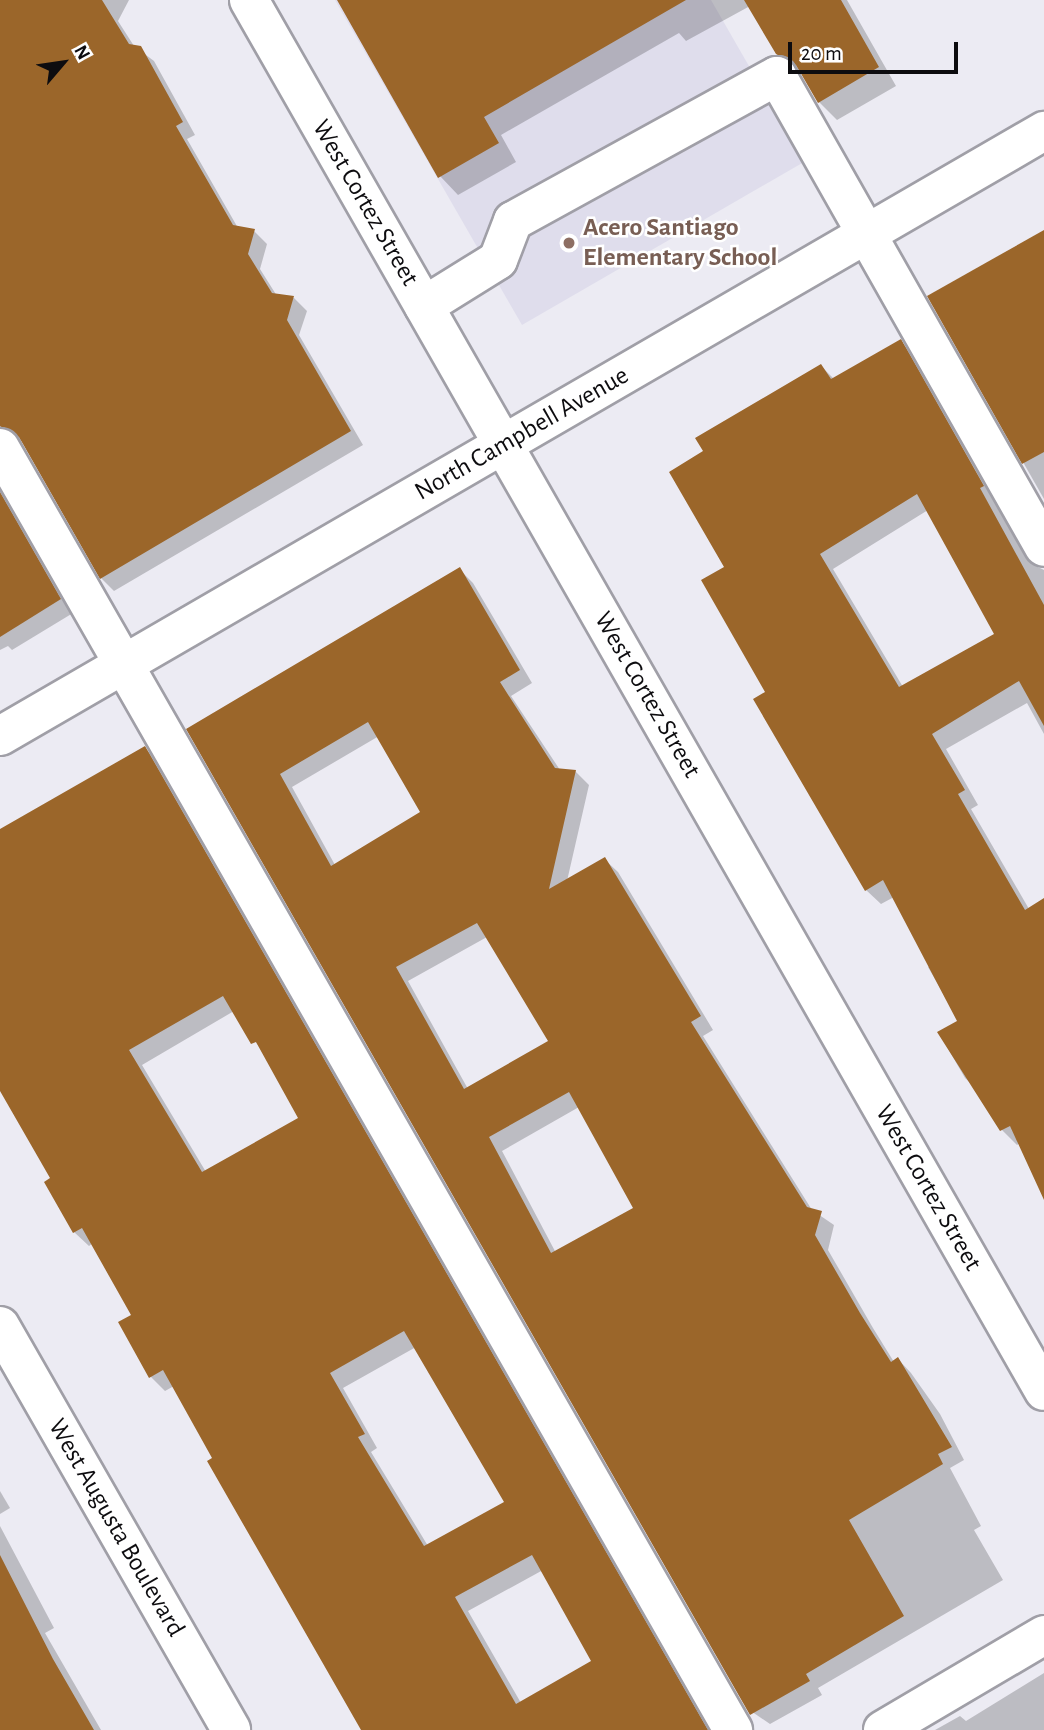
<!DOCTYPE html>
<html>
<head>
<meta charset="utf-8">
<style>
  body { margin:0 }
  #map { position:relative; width:1044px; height:1730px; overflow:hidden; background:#ecebf3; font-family:"Alegreya Sans",sans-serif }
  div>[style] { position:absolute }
  .built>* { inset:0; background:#dfddec }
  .shadow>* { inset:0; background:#0003 }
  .building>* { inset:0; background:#9b662a }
  .roads { filter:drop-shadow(2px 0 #a09fa7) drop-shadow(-2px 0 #a09fa7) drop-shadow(0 2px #a09fa7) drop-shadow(0 -2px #a09fa7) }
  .minor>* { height:38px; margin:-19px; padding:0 19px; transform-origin:19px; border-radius:19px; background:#fff }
  .dots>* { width:19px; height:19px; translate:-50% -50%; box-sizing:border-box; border:4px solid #fff; border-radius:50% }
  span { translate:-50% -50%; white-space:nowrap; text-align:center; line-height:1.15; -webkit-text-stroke:5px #fff; paint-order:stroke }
  .street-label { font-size:26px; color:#0d0c0f }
  .education-label { font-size:26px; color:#785e54; font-weight:700 }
  .left { translate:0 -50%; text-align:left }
  .north { position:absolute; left:28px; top:28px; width:70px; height:70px; -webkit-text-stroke:5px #fff; paint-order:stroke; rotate:61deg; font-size:19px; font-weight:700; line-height:28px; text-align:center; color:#0d0c0f }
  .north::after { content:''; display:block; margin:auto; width:24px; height:32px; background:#0d0c0f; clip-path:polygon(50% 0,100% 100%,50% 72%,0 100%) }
  .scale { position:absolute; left:788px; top:42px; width:170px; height:32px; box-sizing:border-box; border:4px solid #0d0c0f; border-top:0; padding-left:9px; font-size:21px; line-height:24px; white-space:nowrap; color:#0d0c0f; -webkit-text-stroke:5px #fff; paint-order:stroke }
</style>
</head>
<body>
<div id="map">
  <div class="built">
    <i style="clip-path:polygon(335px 0,711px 0,804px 162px,522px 325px)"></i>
  </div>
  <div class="shadow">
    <i style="clip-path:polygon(0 0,129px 0,118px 21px,134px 46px,154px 61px,195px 135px,187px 139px,238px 228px,254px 231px,267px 244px,260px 269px,277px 296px,294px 298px,307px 311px,299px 335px,363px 445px,114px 591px,101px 578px,23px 441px,0 444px)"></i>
    <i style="clip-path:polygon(339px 0,847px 0,896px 86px,837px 120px,819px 102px,804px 76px,778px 53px,750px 6px,686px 41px,679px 33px,501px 135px,516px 162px,458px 195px,440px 176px)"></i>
    <i style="clip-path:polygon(1044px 231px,1044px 499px,929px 297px)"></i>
    <i style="clip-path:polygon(evenodd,900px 341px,915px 356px,1034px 565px,1044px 570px,1044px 734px,1027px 703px,946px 749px,978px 805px,971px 809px,1029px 909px,1044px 900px,1044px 1184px,1021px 1142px,1017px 1145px,1002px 1130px,980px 1092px,965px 1078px,939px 1033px,959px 1021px,928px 967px,932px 965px,894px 897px,881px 904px,866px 890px,768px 692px,727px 567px,706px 452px,821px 366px,834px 379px,900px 341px,928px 510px,997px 635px,903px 687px,833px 569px,928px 510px)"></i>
    <i style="clip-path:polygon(0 485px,73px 613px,12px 650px,8px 646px,0 650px)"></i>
    <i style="clip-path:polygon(evenodd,460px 570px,473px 583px,532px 683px,511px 696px,560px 770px,575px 771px,589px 785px,567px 881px,604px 859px,618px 872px,713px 1030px,703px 1036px,812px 1210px,834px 1225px,828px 1250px,873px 1328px,894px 1362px,898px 1359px,911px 1373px,940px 1414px,964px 1460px,950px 1468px,981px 1526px,974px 1530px,1003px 1580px,818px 1688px,822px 1695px,770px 1724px,748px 1709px,188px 730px,460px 570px,379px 736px,422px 812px,335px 865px,292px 787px,379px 736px,460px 570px,487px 937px,550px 1042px,468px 1089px,408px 981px,487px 937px,460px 570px,579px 1107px,635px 1208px,556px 1253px,502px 1151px,579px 1107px)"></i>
    <i style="clip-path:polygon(evenodd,145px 748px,159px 762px,712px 1730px,362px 1730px,174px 1386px,165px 1391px,151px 1377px,120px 1322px,133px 1316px,93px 1243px,89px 1246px,74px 1232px,53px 1179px,0 1080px,0 832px,145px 748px,234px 1011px,267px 1058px,301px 1118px,206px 1172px,142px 1065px,234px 1011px,145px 748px,416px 1347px,507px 1503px,428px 1546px,371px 1452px,377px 1448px,343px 1388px,416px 1347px,145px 748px,543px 1570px,593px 1662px,521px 1703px,468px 1611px,543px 1570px)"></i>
    <i style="clip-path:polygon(0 1491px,10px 1508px,0 1514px)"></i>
    <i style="clip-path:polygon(0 1526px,54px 1628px,45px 1633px,101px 1730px,0 1730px)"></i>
    <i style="clip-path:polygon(1044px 1673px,1044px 1730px,935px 1730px,960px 1716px,966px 1721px)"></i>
  </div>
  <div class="building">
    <i style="clip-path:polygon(0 0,102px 0,129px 44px,141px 46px,183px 122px,176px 126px,233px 225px,255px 229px,248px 254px,272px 293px,294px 296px,287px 320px,351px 431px,100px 579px,19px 437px,0 426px)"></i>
    <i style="clip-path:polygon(337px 0,686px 0,484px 117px,499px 143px,438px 178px)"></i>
    <i style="clip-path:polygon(744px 0,841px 0,879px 67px,818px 103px,796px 65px,776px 54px)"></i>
    <i style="clip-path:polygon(1044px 230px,1044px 452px,1022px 464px,927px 296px)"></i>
    <i style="clip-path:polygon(evenodd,901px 339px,984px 486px,980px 488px,1044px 605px,1044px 726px,1019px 681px,932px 734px,965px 790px,958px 794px,1025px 910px,1044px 898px,1044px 1200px,1010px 1126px,1000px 1131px,937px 1032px,957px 1021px,883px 880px,865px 891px,753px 699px,765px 692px,701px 580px,724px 567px,669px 472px,703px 451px,695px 438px,821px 364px,831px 379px,901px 339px,917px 494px,994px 634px,899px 687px,820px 554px,917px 494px)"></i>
    <i style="clip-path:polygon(0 492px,61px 599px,0 637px)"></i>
    <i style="clip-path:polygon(evenodd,460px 567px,520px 670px,500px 682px,555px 768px,576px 770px,549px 889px,605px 857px,701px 1016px,691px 1022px,807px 1207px,822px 1211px,815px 1235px,860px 1313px,891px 1362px,898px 1357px,952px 1447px,938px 1454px,943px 1464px,849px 1520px,904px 1616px,806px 1674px,810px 1681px,750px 1715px,186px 729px,460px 567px,368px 722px,420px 812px,331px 866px,280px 774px,368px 722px,460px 567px,477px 923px,548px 1041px,464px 1089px,396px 967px,477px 923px,460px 567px,569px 1092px,633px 1208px,551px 1253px,489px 1137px,569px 1092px)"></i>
    <i style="clip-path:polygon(evenodd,145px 746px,708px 1730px,361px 1730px,207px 1461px,212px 1458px,163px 1370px,149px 1378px,118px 1322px,131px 1315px,82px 1228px,73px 1233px,44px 1182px,50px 1178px,0 1091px,0 829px,145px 746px,223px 996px,251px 1044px,256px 1042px,298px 1118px,202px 1172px,129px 1050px,223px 996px,145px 746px,404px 1331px,504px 1502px,424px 1546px,358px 1437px,365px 1434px,330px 1373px,404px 1331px,145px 746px,532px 1555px,591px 1661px,516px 1704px,455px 1597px,532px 1555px)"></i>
    <i style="clip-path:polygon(0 1555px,53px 1659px,94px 1730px,0 1730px)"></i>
  </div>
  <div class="roads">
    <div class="minor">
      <i style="left:249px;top:0;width:1602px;rotate:60.25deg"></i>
      <i style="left:424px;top:306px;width:87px;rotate:-31.9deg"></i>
      <i style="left:498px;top:260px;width:42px;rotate:-69deg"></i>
      <i style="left:513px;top:221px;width:301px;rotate:-28.8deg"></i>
      <i style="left:777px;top:76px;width:541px;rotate:60.45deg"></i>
      <i style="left:0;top:448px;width:1477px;rotate:60.24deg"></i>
      <i style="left:0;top:736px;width:1207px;rotate:-30.09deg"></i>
      <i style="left:0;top:1326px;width:465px;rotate:60.2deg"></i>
      <i style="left:883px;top:1730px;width:187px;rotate:-30.5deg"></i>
    </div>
  </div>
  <div class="dots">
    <i style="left:569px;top:243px;background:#8d6e63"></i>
  </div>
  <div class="street-label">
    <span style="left:365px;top:203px;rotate:60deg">West Cortez Street</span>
    <span style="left:522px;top:434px;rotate:-30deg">North Campbell Avenue</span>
    <span style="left:647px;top:695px;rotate:60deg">West Cortez Street</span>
    <span style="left:928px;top:1188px;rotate:60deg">West Cortez Street</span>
    <span style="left:116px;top:1528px;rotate:60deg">West Augusta Boulevard</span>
  </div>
  <div class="education-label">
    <span class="left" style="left:583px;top:243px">Acero Santiago<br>Elementary School</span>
  </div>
  <div class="north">N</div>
  <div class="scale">20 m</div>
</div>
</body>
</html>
